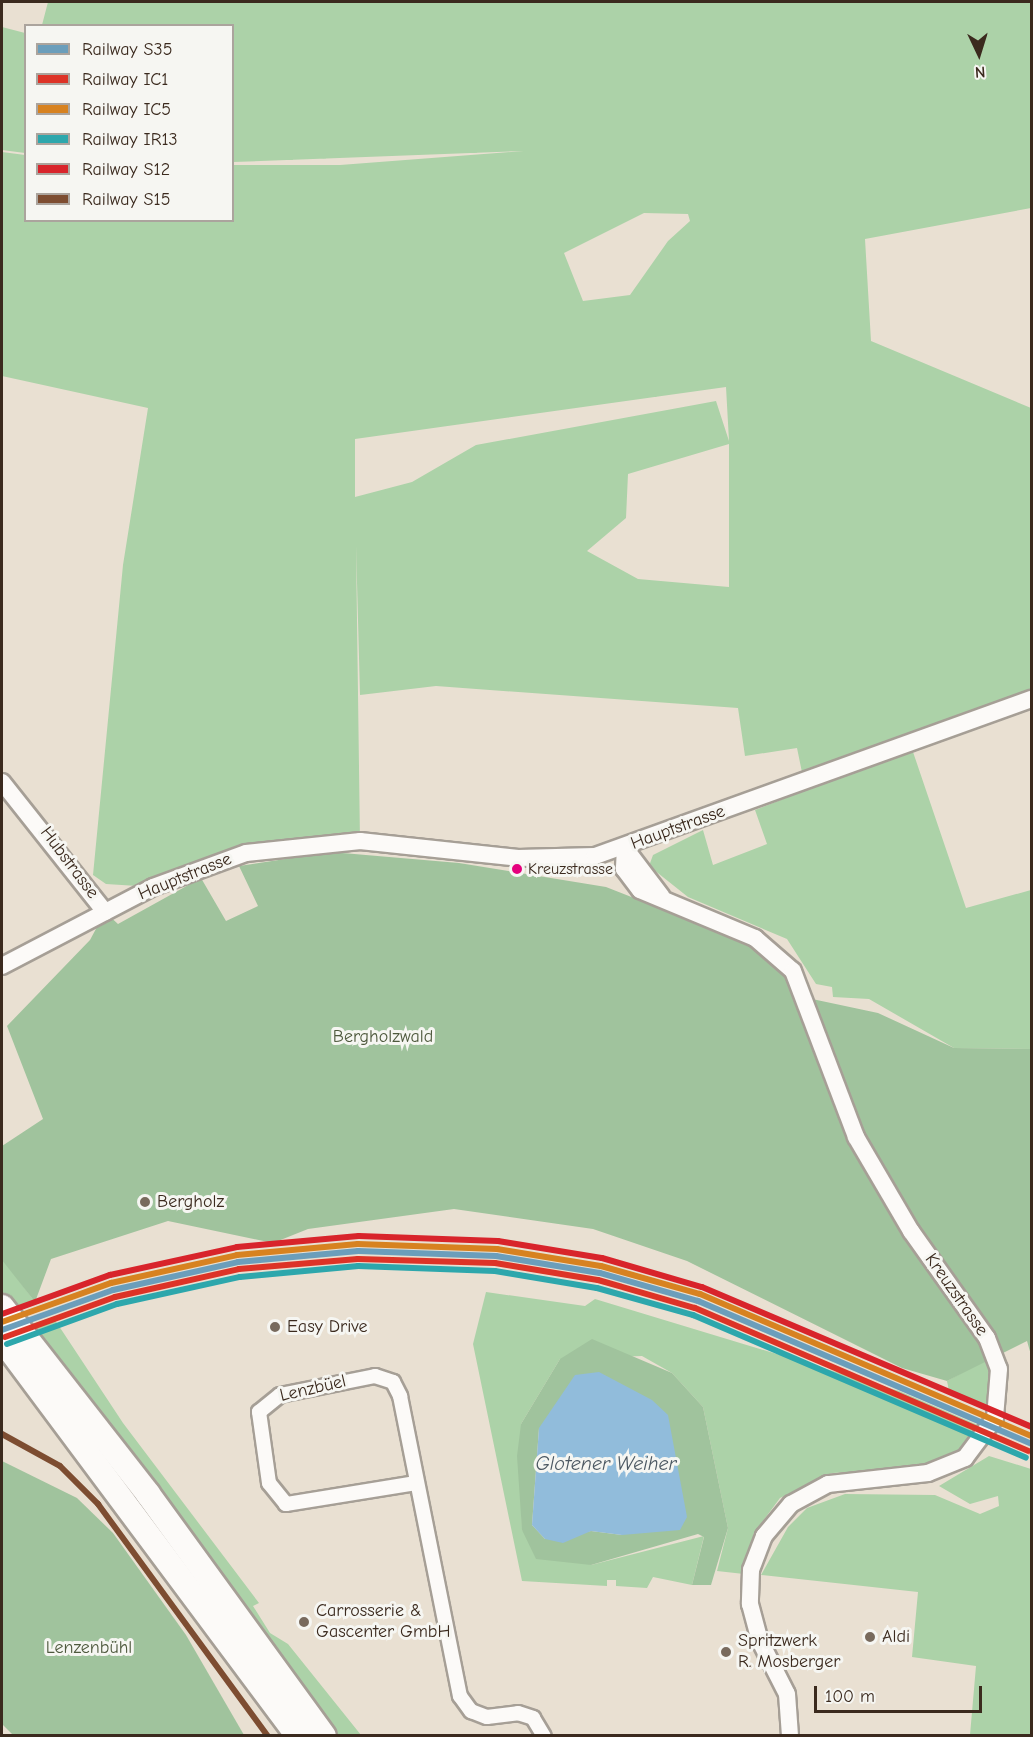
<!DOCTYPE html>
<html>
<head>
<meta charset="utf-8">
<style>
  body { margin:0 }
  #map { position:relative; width:1033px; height:1737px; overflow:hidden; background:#e9e0d2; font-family:"Comic Neue",sans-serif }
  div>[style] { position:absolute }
  .green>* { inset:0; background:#acd2a8 }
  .forest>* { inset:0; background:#a0c39d }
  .water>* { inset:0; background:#91bcdb }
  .roads { filter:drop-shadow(2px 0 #a69f96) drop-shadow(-2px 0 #a69f96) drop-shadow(0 2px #a69f96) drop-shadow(0 -2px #a69f96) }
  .minor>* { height:14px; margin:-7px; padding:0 7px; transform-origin:7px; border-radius:7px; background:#fcfaf8 }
  .tertiary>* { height:16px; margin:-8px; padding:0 8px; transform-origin:8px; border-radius:8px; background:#fcfaf8 }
  .motorway>* { height:24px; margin:-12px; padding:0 12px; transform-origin:12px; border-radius:12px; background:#fcfaf8 }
  .rail-1>* { height:6px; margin:-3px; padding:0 3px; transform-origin:3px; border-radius:3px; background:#6b9ebb }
  .rail-2>* { height:6px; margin:-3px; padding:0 3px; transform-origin:3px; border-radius:3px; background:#dd3327 }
  .rail-3>* { height:6px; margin:-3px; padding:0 3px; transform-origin:3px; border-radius:3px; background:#d78220 }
  .rail-4>* { height:6px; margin:-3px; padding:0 3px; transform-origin:3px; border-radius:3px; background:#2da7ac }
  .rail-5>* { height:6px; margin:-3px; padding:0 3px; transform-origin:3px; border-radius:3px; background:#d8242b }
  .rail-6>* { height:6px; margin:-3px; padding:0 3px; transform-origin:3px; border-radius:3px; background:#7d4d31 }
  .dots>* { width:16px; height:16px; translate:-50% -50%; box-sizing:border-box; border:3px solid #f6f6f2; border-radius:50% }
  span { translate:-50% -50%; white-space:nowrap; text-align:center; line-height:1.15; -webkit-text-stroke:6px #f6f6f2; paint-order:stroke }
  .bus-label { font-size:16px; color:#3b2a1e }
  .left { translate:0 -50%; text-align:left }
  .street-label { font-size:18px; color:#3b2a1e }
  .park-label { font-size:18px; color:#4e593d }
  .poi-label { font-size:18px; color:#3b2a1e }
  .water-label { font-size:20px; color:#4c5862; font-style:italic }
  .frame { position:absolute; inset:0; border:3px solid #3b2a1e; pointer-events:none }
  .legend { position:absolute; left:24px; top:24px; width:210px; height:198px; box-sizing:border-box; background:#f6f6f2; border:2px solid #aba49d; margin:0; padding:8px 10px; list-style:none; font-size:18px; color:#3b2a1e }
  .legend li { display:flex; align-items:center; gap:12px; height:30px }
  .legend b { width:30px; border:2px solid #aba49d }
  .north { position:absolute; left:949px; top:24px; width:60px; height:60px; -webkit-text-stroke:4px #f6f6f2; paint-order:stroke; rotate:176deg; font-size:16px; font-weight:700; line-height:24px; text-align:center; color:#3b2a1e }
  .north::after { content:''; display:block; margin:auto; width:21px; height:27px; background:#3b2a1e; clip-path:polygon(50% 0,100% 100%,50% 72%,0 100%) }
  .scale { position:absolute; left:814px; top:1686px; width:168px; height:27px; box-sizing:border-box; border:3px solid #3b2a1e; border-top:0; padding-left:8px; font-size:18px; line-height:21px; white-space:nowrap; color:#3b2a1e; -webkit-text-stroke:4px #f6f6f2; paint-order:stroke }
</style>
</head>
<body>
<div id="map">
  <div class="green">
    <i style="clip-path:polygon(evenodd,48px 2px,1031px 2px,1031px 208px,865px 239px,871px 341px,1031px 408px,1031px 696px,804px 782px,797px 748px,745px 756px,738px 708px,436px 686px,360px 695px,356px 545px,360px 841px,296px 844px,153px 887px,106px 884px,93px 875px,123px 565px,148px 408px,2px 376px,2px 152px,25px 155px,26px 220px,232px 220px,233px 165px,340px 165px,524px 151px,233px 162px,232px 26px,42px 25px,48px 2px,644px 213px,688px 214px,690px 221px,668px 241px,630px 295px,583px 301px,564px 253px,644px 213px,48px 2px,726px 387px,729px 441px,716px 401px,476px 445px,412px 482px,355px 497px,355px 439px,726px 387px,48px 2px,729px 444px,729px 587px,638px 579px,587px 551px,626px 518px,628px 474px,729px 444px)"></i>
    <i style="clip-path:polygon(2px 27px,25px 33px,25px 153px,2px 150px)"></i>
    <i style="clip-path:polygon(912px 749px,966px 908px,1031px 890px,1031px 1049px,954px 1048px,869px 999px,833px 997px,832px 987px,816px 984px,787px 939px,688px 897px,649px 866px,653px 855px,703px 830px,713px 865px,767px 844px,755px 810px)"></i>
    <i style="clip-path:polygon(2px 1258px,35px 1302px,18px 1311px,2px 1291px)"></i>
    <i style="clip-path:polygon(486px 1292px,585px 1306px,595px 1299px,899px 1391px,980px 1426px,975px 1438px,956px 1454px,920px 1469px,832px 1473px,780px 1498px,754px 1533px,744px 1574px,717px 1571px,728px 1528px,703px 1407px,672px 1373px,642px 1356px,560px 1359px,521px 1424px,522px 1530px,591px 1565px,704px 1536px,692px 1585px,653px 1577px,647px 1588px,616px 1586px,616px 1580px,607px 1580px,607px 1586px,522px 1581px,473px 1344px)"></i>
    <i style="clip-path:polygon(53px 1317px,123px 1423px,259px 1603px,253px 1606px,270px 1633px,288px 1644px,361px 1735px,338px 1735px,29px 1325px)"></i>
    <i style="clip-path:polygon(987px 1359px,991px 1373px,988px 1410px,949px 1391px,947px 1381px)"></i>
    <i style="clip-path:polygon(989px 1456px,1031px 1469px,1031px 1735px,970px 1735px,976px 1666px,912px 1657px,918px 1592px,761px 1575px,788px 1527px,807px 1508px,845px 1494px,935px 1495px,980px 1514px,999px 1506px,998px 1496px,970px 1504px,939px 1486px)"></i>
  </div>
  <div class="forest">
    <i style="clip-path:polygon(331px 852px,459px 863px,606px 887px,746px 942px,780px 967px,798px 996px,878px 1013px,954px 1048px,1031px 1049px,1031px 1355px,1027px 1341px,947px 1381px,902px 1368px,687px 1261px,593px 1229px,454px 1209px,308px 1229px,273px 1243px,168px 1221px,51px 1259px,35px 1302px,2px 1260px,2px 1146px,43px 1119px,7px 1026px,90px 940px,105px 912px,118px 924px,201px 878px,226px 921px,258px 906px,239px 866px)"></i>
    <i style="clip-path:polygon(evenodd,592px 1339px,672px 1373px,703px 1407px,728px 1528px,711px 1585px,692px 1585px,704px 1537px,698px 1534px,591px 1565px,536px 1559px,522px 1530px,517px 1456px,521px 1424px,560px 1359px,592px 1339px,539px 1428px,622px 1535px,591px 1531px,545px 1539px,532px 1525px,539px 1428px)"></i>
    <i style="clip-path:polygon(2px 1461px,77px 1498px,113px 1533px,186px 1635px,244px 1735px,14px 1736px,2px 1724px)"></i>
  </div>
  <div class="water">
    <i style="clip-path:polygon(599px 1372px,652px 1400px,668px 1415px,687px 1517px,680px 1530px,622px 1535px,591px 1531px,563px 1543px,545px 1539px,532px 1525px,539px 1428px,575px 1375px)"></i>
  </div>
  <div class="roads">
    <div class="minor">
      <i style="left:416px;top:1483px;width:132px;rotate:170.8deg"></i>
      <i style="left:286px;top:1504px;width:27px;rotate:-129deg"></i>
      <i style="left:269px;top:1483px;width:72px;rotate:-98deg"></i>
      <i style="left:259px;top:1412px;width:27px;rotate:-39deg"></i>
      <i style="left:280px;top:1395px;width:97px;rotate:-11.3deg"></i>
      <i style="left:375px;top:1376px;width:19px;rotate:18deg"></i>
      <i style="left:393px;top:1382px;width:16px;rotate:63deg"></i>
      <i style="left:400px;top:1396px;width:306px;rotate:78.7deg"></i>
      <i style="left:460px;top:1696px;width:19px;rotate:54deg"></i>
      <i style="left:471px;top:1711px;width:17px;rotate:21deg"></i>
      <i style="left:487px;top:1717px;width:31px;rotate:-7deg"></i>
      <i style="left:518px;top:1713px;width:16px;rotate:18deg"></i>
      <i style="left:533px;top:1718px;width:21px;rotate:59deg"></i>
    </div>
    <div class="tertiary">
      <i style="left:2px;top:782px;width:166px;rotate:51.6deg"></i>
      <i style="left:625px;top:848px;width:21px;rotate:93deg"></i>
      <i style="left:624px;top:869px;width:26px;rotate:53deg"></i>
      <i style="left:640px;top:890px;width:125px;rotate:22.7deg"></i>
      <i style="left:755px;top:938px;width:50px;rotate:41deg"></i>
      <i style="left:793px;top:971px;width:178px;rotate:69.2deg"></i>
      <i style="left:856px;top:1137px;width:109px;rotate:59.7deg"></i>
      <i style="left:911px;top:1231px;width:131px;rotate:54.6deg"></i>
      <i style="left:987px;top:1338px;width:33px;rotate:69deg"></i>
      <i style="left:999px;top:1369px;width:49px;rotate:94.7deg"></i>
      <i style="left:995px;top:1418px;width:50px;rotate:126.9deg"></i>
      <i style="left:965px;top:1458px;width:40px;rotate:158deg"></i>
      <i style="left:928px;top:1473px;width:101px;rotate:173.7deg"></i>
      <i style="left:828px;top:1484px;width:42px;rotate:151.6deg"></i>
      <i style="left:791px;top:1504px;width:42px;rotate:130.2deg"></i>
      <i style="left:764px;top:1536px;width:36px;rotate:111deg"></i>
      <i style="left:751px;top:1570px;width:34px;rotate:92deg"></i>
      <i style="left:750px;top:1604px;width:38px;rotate:75deg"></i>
      <i style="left:760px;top:1641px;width:59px;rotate:63deg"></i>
      <i style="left:787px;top:1694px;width:42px;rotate:85.9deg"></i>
      <i style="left:625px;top:848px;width:61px;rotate:52.9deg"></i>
      <i style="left:2px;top:966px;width:170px;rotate:-27.6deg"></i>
      <i style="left:153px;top:887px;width:99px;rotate:-20.1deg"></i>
      <i style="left:246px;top:853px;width:115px;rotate:-6deg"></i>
      <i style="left:360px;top:841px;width:159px;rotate:6.1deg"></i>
      <i style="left:518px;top:858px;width:77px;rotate:-1.5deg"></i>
      <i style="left:595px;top:856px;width:464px;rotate:-19.8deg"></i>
    </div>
    <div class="motorway">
      <i style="left:2px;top:1307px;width:237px;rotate:52deg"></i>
      <i style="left:148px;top:1494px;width:299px;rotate:54deg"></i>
      <i style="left:2px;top:1339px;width:495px;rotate:53.3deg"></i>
    </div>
  </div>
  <div class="rail-1">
    <i style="left:2px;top:1330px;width:118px;rotate:-19.8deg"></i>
    <i style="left:113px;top:1290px;width:128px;rotate:-12.6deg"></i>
    <i style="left:238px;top:1262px;width:121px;rotate:-5.2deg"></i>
    <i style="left:358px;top:1251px;width:138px;rotate:2.1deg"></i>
    <i style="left:496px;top:1256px;width:105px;rotate:9.3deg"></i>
    <i style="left:600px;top:1273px;width:102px;rotate:15.9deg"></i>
    <i style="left:698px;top:1301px;width:363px;rotate:23.2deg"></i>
  </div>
  <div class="rail-2">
    <i style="left:5px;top:1337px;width:117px;rotate:-20deg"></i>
    <i style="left:115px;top:1297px;width:127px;rotate:-12.7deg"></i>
    <i style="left:239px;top:1269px;width:119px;rotate:-4.8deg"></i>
    <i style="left:358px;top:1259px;width:137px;rotate:1.7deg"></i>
    <i style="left:495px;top:1263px;width:104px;rotate:9.4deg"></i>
    <i style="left:598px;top:1280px;width:101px;rotate:16.1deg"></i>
    <i style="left:695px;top:1308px;width:363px;rotate:23.2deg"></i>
  </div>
  <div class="rail-3">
    <i style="left:2px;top:1322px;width:116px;rotate:-19.7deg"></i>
    <i style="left:111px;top:1283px;width:129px;rotate:-12.5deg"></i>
    <i style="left:237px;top:1255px;width:121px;rotate:-5.2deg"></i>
    <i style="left:358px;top:1244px;width:139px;rotate:2.1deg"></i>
    <i style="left:497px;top:1249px;width:105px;rotate:9.3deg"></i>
    <i style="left:601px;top:1266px;width:103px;rotate:15.8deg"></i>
    <i style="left:700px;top:1294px;width:361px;rotate:23.2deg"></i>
  </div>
  <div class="rail-4">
    <i style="left:7px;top:1344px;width:117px;rotate:-20deg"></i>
    <i style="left:117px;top:1304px;width:126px;rotate:-12.4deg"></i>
    <i style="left:240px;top:1277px;width:119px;rotate:-5.3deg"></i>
    <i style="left:358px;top:1266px;width:137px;rotate:2.1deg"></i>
    <i style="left:495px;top:1271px;width:103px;rotate:9.5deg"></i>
    <i style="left:597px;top:1288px;width:100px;rotate:15.7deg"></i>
    <i style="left:693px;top:1315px;width:362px;rotate:23.2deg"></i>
  </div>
  <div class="rail-5">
    <i style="left:2px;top:1314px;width:115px;rotate:-19.9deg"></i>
    <i style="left:110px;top:1275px;width:130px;rotate:-12.4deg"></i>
    <i style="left:237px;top:1247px;width:122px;rotate:-5.2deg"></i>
    <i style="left:359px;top:1236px;width:139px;rotate:2.1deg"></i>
    <i style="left:498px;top:1241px;width:105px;rotate:9.3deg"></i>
    <i style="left:602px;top:1258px;width:104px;rotate:16.2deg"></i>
    <i style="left:702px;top:1287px;width:358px;rotate:23deg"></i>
  </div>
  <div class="rail-6">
    <i style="left:2px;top:1434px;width:66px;rotate:28.9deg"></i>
    <i style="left:60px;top:1466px;width:54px;rotate:45deg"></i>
    <i style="left:98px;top:1504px;width:288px;rotate:53.8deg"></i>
  </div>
  <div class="dots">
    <i style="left:517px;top:869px;background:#e5007d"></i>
    <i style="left:145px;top:1202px;background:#786a5d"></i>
    <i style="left:275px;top:1327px;background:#786a5d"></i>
    <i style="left:304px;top:1622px;background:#786a5d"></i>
    <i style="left:870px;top:1637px;background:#786a5d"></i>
    <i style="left:726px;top:1652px;background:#786a5d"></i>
  </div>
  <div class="bus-label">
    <span class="left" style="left:528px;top:869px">Kreuzstrasse</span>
  </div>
  <div class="street-label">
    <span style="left:678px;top:828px;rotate:-20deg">Hauptstrasse</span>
    <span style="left:69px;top:863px;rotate:53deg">Hubstrasse</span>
    <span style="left:185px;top:877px;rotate:-22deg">Hauptstrasse</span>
    <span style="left:956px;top:1295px;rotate:55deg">Kreuzstrasse</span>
    <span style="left:313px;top:1389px;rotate:-13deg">Lenzbüel</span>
  </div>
  <div class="park-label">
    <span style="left:383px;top:1037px">Bergholzwald</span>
    <span style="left:89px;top:1648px">Lenzenbühl</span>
  </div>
  <div class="poi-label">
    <span class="left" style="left:157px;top:1202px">Bergholz</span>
    <span class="left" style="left:287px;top:1327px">Easy Drive</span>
    <span class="left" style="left:316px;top:1622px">Carrosserie &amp;<br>Gascenter GmbH</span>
    <span class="left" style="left:882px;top:1637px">Aldi</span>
    <span class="left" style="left:738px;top:1652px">Spritzwerk<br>R. Mosberger</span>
  </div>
  <div class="water-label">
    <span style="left:606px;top:1463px">Glotener Weiher</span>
  </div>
  <div class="frame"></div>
  <ul class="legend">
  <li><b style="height:8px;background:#6b9ebb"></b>Railway S35</li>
  <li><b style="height:8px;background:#dd3327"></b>Railway IC1</li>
  <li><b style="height:8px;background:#d78220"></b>Railway IC5</li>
  <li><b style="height:8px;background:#2da7ac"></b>Railway IR13</li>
  <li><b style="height:8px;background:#d8242b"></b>Railway S12</li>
  <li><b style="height:8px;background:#7d4d31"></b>Railway S15</li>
  </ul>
  <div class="north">N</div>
  <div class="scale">100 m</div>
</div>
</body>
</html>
